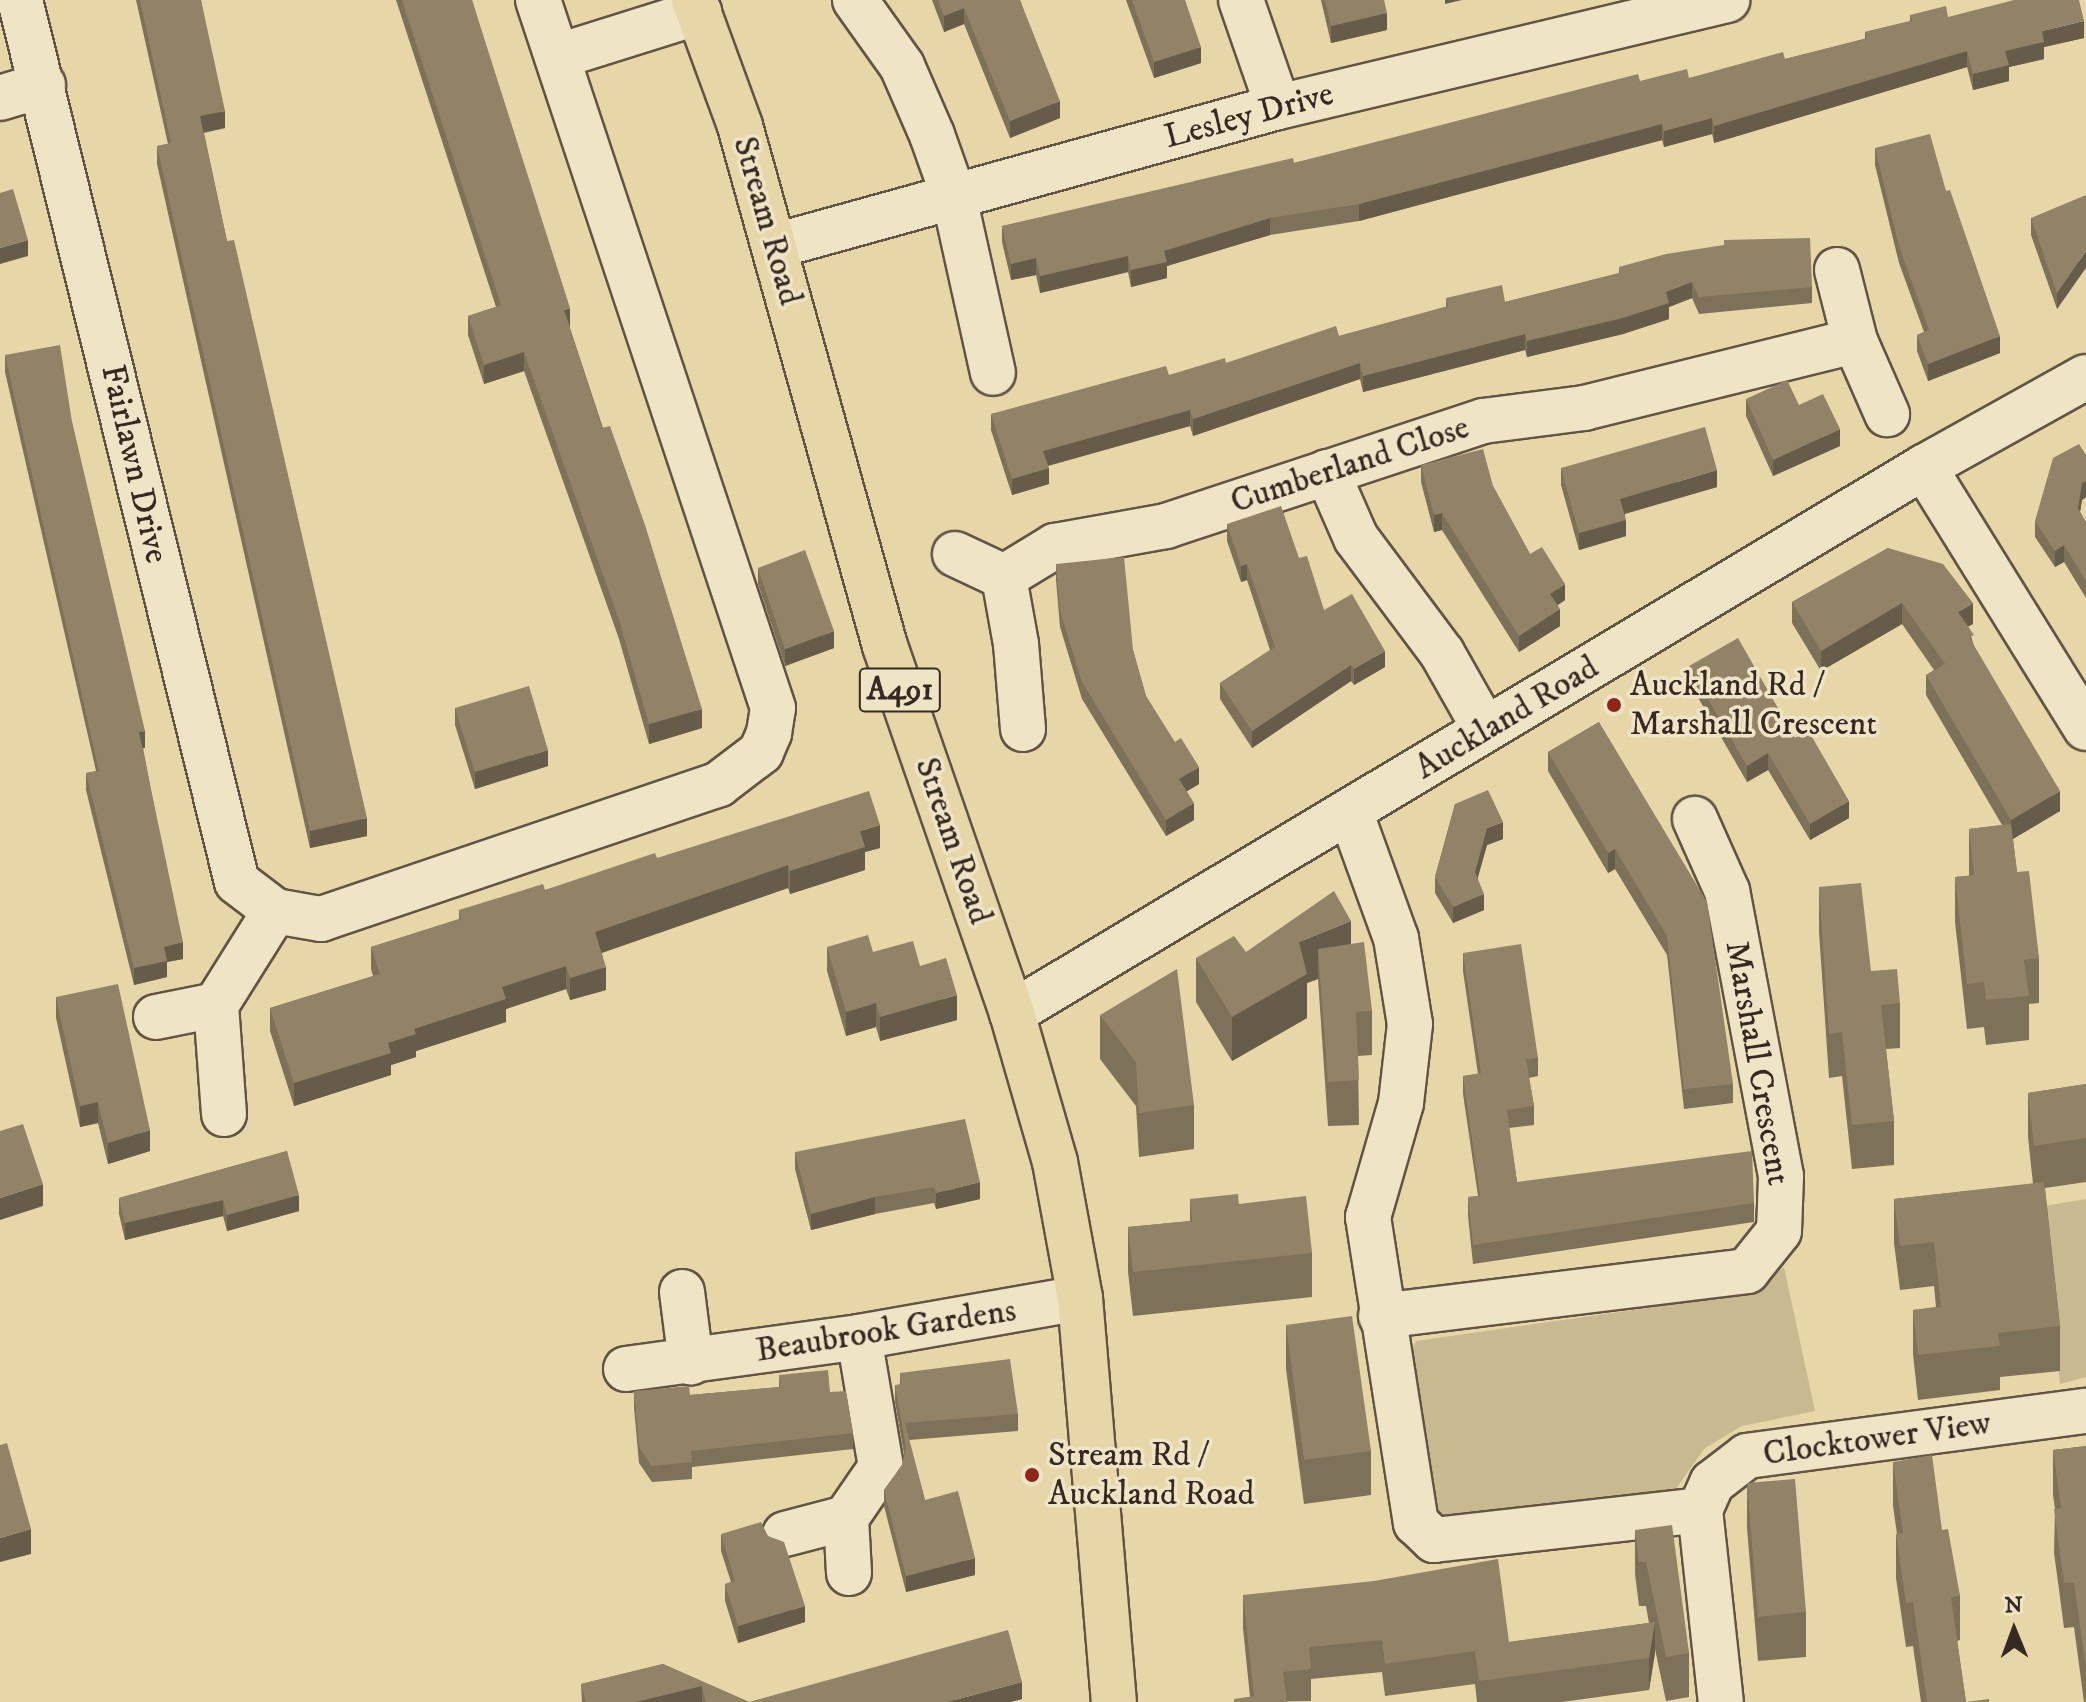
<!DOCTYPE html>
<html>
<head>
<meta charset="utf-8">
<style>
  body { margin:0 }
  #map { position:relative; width:2086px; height:1702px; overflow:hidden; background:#e7d6a8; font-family:"IM FELL DW Pica",serif }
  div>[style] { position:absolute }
  .green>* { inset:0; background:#c9b991 }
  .roads { filter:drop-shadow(2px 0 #625444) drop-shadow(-2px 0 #625444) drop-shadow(0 2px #625444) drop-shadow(0 -2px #625444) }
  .minor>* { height:44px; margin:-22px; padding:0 22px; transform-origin:22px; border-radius:22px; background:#efe4c6 }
  .highway>* { height:44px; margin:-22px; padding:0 22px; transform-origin:22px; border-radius:22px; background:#e7d6a8 }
  .wall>* { inset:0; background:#7e7159 }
  .shaded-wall>* { inset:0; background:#665c49 }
  .building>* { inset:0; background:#928368 }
  .dots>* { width:22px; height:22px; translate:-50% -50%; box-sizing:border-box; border:4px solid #efe4c6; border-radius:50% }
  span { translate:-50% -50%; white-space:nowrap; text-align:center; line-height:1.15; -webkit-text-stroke:7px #efe4c6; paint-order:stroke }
  .shield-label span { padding:2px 6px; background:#efe4c6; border:2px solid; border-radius:6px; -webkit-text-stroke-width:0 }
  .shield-label { font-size:32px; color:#362922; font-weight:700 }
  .street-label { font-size:34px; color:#362922 }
  .poi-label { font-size:34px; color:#362922 }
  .left { translate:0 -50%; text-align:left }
  .north { position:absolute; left:1974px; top:1590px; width:80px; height:80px; -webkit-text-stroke:6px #efe4c6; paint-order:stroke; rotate:359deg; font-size:22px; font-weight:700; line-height:32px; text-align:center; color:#362922 }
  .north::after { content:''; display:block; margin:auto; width:28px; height:36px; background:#362922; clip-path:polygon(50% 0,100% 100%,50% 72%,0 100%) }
</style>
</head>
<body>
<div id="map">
  <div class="green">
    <i style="clip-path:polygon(2086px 1199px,2086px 1377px,2060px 1384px,2044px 1206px)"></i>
    <i style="clip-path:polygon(1784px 1267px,1815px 1411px,1742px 1426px,1705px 1448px,1675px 1490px,1468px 1523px,1436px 1521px,1406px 1363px,1416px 1341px,1753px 1293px)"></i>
  </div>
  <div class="roads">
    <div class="minor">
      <i style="left:20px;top:0;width:908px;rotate:76.18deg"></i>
      <i style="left:237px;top:882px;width:48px;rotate:37.3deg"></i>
      <i style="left:275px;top:911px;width:47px;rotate:9.9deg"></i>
      <i style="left:321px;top:919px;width:420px;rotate:-18.7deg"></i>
      <i style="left:719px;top:784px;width:53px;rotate:-37.3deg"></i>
      <i style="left:761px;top:752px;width:21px;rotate:-67deg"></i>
      <i style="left:769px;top:733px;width:25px;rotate:-81deg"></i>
      <i style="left:773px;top:708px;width:746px;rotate:-108.36deg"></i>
      <i style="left:855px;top:0;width:81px;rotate:54.5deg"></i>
      <i style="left:902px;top:66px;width:75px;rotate:66.5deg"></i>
      <i style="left:932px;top:135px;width:66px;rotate:70.5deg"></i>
      <i style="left:954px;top:197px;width:180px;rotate:77.5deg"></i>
      <i style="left:1241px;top:0;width:113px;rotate:70.9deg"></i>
      <i style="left:559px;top:56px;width:147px;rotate:-17.4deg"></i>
      <i style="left:0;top:98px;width:45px;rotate:-16.8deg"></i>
      <i style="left:775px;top:246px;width:522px;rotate:-15.45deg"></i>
      <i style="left:1278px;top:107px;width:462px;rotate:-13.4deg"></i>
      <i style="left:1837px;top:270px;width:73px;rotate:75.8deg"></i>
      <i style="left:1855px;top:341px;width:80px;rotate:66.3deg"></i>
      <i style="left:1924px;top:467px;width:307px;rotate:58.2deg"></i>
      <i style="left:1327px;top:472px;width:72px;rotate:66.3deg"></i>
      <i style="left:1356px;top:538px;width:144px;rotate:53.2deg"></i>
      <i style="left:1442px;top:653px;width:87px;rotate:60.5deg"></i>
      <i style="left:955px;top:554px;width:54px;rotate:25.1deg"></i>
      <i style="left:1023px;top:729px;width:85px;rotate:-94.7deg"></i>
      <i style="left:1016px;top:644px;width:68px;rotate:-100.2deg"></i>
      <i style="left:1004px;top:577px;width:60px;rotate:-31.3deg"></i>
      <i style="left:1055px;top:546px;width:113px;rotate:-10.2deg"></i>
      <i style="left:1166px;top:526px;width:334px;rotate:-18.3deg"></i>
      <i style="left:1483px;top:421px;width:102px;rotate:-7.3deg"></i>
      <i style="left:1584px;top:408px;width:279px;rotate:-13.9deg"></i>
      <i style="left:1351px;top:814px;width:132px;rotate:70.1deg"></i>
      <i style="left:1396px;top:938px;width:87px;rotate:80.8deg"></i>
      <i style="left:1410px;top:1024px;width:80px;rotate:96.5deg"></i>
      <i style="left:1401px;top:1103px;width:119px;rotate:106.1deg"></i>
      <i style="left:1368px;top:1217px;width:310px;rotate:81.1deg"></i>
      <i style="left:1416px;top:1523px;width:25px;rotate:43deg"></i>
      <i style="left:1434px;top:1540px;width:268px;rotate:-6.4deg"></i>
      <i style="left:1700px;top:1510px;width:30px;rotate:-66deg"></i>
      <i style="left:1712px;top:1483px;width:44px;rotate:-37.6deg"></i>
      <i style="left:1747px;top:1456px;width:342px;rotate:-7.6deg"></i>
      <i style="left:1012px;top:1013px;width:1063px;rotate:-30.91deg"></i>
      <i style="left:1924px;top:467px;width:185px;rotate:-29.1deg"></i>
      <i style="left:156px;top:1017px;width:61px;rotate:-11.3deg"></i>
      <i style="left:224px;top:1114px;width:109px;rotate:-94.2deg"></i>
      <i style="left:216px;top:1005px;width:111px;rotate:-57.9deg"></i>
      <i style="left:682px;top:1292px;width:71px;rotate:82.7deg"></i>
      <i style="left:1381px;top:1316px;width:369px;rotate:-7deg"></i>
      <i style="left:1747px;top:1271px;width:51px;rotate:-51.3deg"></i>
      <i style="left:1779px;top:1231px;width:55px;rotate:-87.9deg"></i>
      <i style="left:1781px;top:1176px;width:290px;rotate:-100.7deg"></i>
      <i style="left:1727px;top:891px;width:79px;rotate:-114deg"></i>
      <i style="left:626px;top:1369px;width:235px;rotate:-7.8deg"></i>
      <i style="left:859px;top:1337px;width:224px;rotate:-10deg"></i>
      <i style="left:1700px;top:1510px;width:193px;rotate:83.8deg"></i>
      <i style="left:785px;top:1534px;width:63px;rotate:-14.7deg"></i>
      <i style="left:849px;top:1573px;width:55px;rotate:-93.1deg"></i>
      <i style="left:846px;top:1518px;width:62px;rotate:-55.5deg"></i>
      <i style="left:881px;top:1467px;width:132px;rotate:-99.6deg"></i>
    </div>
    <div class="highway">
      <i style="left:694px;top:0;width:134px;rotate:69.9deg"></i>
      <i style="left:740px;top:126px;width:540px;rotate:74.42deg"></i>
      <i style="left:885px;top:646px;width:388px;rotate:70.9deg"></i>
      <i style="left:1012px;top:1013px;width:155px;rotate:73.9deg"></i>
      <i style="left:1055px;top:1162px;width:138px;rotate:79.6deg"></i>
      <i style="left:1080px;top:1298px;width:405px;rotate:85.2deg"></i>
    </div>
  </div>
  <div class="wall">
    <i style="clip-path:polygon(136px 0,201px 0,225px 128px,204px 133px,227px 241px,367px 836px,310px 848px,157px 164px,157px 146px,168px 144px)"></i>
    <i style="clip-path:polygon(396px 0,472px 0,570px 328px,702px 728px,649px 744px,619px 639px,524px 371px,484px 384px,468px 335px,468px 316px,496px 307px)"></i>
    <i style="clip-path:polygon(932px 0,1020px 0,1060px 118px,1010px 138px,964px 24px,944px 32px)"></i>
    <i style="clip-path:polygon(1126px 0,1185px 0,1201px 63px,1154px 78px)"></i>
    <i style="clip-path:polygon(1321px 0,1384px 0,1387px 30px,1331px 43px)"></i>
    <i style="clip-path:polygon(1910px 15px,1948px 17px,2084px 38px,2044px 47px,2044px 59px,2009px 67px,2009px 81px,1973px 90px,1967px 67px,1714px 143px,1712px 134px,1664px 147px,1662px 140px,1359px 221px,1270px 235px,1167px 266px,1167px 278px,1131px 287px,1128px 272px,1040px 293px,1036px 275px,1011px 280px,1002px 242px,1002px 226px,1294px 163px,1640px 81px,1689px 78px,1785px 59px,1865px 39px,1865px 32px,1910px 21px)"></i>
    <i style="clip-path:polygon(1875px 148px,1946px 191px,2000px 353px,1928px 381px,1917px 351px,1917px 335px,1924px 332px,1899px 263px,1875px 165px)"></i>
    <i style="clip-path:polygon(2031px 218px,2086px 268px,2057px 309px,2031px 235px)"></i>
    <i style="clip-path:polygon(1619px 267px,1812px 287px,1812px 303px,1699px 314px,1692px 298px,1669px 307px,1669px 319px,1623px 334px,1527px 357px,1525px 350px,1363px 392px,1360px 379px,1193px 436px,1190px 426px,1048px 466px,1049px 484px,1012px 495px,991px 430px,991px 414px,1226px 363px,1339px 336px,1446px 307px,1446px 298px,1505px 302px,1619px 273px)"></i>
    <i style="clip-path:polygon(5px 355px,72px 422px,145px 748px,143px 748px,183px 959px,167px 962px,167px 977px,134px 985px,86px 790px,86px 773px,96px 771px,5px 372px)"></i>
    <i style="clip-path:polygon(1746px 399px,1840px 446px,1773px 476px,1746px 416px)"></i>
    <i style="clip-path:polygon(2086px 455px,2086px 497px,2082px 500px,2080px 512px,2086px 522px,2086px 598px,2064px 562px,2055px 567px,2035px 537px,2035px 521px)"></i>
    <i style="clip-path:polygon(1421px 465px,1493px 486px,1530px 554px,1565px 600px,1558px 605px,1560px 626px,1519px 652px,1442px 530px,1434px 532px,1421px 482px)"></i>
    <i style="clip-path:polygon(1561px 468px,1717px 487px,1625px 514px,1626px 536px,1579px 550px,1561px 485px)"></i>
    <i style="clip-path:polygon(1227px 524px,1299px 558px,1324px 610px,1385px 667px,1354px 685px,1351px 681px,1252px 748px,1220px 699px,1220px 683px,1270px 650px,1247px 580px,1241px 582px,1227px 541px)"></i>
    <i style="clip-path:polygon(1888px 548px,1973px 624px,1968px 626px,1974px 646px,2060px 811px,2013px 839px,2017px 872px,2039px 958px,2039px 1003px,2029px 1004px,2029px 1040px,1986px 1045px,1984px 1027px,1967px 1029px,1955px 922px,1955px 877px,1969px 876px,1969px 829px,2002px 825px,1926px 695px,1926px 675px,1934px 670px,1902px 624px,1821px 671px,1792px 623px,1792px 602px)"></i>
    <i style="clip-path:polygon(1056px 564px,1133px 650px,1146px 696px,1199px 784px,1187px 791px,1194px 820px,1166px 836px,1082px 699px,1060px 627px,1056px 580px)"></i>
    <i style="clip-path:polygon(758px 568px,834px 648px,785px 666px,758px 584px)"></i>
    <i style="clip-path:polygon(1689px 666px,1795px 738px,1849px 818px,1810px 840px,1768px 770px,1747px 782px,1689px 682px)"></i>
    <i style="clip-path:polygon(455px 708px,548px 766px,475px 789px,455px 725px)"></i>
    <i style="clip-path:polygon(1599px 722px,1733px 1084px,1733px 1103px,1684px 1109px,1667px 955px,1615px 869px,1608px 873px,1548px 771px,1548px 752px)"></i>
    <i style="clip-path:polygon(1455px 804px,1503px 839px,1487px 845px,1477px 878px,1484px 910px,1453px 923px,1435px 893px,1435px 877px)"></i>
    <i style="clip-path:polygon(880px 848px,865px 852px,865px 870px,790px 894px,788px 888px,602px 953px,606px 990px,570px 1000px,566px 989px,506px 1009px,506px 1022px,416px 1051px,416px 1057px,391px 1065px,391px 1075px,294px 1106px,270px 1031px,270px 1008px,373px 976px,371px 969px,371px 947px,459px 919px,459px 910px,545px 890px,657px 858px)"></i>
    <i style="clip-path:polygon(1819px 887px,1871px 971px,1900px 1003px,1900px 1048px,1886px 1049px,1894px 1121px,1894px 1165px,1852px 1169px,1842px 1076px,1829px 1078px,1819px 932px)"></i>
    <i style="clip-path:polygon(1351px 944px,1372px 1011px,1372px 1055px,1358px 1056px,1359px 1125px,1328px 1126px,1318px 979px,1307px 983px,1307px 1018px,1232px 1061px,1196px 1002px,1196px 958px,1246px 952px)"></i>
    <i style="clip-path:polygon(827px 947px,873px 952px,920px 966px,957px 1020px,880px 1041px,876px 1027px,846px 1036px,827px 971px)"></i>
    <i style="clip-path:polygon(1463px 953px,1538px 1058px,1538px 1076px,1529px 1078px,1534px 1106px,1534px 1125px,1509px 1128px,1517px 1182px,1754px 1203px,1754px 1222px,1473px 1264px,1468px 1216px,1468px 1197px,1478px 1196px,1463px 1094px,1463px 1076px,1478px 1074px,1463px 971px)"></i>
    <i style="clip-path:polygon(56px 997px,150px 1151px,108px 1164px,98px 1123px,80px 1127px,56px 1018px)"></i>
    <i style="clip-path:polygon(1100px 1015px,1194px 1105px,1194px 1149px,1139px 1157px,1136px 1106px,1100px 1059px)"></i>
    <i style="clip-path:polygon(2086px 1084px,2086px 1182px,2045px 1188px,2060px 1326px,2060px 1371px,2000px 1377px,2000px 1390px,1918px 1400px,1913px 1354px,1913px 1310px,1936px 1307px,1934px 1286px,1900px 1290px,1894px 1243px,1894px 1199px,2033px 1184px,2028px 1137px,2028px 1093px)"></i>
    <i style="clip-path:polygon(287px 1151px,299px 1211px,227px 1231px,223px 1216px,125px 1240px,119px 1214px,119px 1198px)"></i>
    <i style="clip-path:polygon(795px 1152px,980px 1199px,936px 1209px,934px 1203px,875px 1214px,811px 1230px,795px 1169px)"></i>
    <i style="clip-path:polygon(1190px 1199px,1239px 1204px,1312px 1253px,1312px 1297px,1133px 1316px,1128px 1272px,1128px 1227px,1190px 1221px)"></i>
    <i style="clip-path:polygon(1286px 1325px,1371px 1451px,1371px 1495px,1304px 1504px,1286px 1369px)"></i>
    <i style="clip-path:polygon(900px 1373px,1018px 1414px,1018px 1431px,909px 1440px,925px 1500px,975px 1575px,906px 1592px,884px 1506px,884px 1490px,902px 1465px,904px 1454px,895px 1402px,895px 1385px,900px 1385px)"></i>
    <i style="clip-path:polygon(779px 1375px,830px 1392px,853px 1433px,853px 1449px,692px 1467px,692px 1479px,652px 1482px,639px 1463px,634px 1408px,634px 1391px,690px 1395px,779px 1387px)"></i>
    <i style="clip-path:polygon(2086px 1446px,2086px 1702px,2084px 1702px,2074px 1627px,2064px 1628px,2058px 1582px,2054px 1553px,2055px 1509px,2053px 1495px,2053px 1450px)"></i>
    <i style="clip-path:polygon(1893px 1462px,1942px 1530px,1960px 1596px,1960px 1640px,1957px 1641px,1966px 1702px,1989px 1702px,1921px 1702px,1913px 1646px,1906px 1647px,1896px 1578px,1896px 1534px,1897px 1534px,1893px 1506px)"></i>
    <i style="clip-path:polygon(1747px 1483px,1806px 1612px,1806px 1657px,1758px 1661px,1747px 1528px)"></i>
    <i style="clip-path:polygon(1635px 1530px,1689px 1653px,1689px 1697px,1666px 1701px,1655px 1649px,1649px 1690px,1562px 1702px,1477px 1702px,1475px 1684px,1385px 1696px,1382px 1672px,1311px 1679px,1311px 1701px,1234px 1702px,1250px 1697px,1243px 1628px,1243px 1595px,1509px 1642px,1649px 1623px,1646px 1606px,1639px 1606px,1635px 1574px)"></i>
    <i style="clip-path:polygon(721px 1534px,805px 1622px,738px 1643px,725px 1601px,725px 1584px,731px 1582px,721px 1551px)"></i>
    <i style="clip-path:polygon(663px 1664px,749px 1702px,1022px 1699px,1010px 1702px,582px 1702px,581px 1684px)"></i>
  </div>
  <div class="shaded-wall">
    <i style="clip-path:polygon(1445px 0,1462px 0,1445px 4px)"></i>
    <i style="clip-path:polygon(964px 8px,964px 24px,944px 32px,944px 16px)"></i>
    <i style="clip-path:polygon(1387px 13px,1387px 30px,1331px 43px,1331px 26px)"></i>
    <i style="clip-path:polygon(2084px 21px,2084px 38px,2044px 47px,2044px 59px,2009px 67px,2009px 81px,1973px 90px,1973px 74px,2005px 51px,2042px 31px)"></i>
    <i style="clip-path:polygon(1201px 47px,1201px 63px,1154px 78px,1154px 62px)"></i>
    <i style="clip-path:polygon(1967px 51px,1967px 67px,1714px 143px,1714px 126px)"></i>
    <i style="clip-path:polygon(1060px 101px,1060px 118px,1010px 138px,1010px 121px)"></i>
    <i style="clip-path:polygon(225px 111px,225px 128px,200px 133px,200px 116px)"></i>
    <i style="clip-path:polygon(1712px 118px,1712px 134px,1664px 147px,1664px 131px)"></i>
    <i style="clip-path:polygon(1662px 124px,1662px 140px,1359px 221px,1359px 204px)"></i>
    <i style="clip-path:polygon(1270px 218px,1270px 235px,1167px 266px,1167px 278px,1131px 287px,1131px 270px,1164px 251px)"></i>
    <i style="clip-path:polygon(28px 240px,28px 256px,0 264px,0 248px)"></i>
    <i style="clip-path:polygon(2086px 251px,2086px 267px,2057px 309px,2057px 293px)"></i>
    <i style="clip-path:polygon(1128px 256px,1128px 272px,1040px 293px,1040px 276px)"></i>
    <i style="clip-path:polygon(1036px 258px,1036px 275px,1011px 280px,1011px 264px)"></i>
    <i style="clip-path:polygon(1692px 282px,1692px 298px,1669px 307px,1669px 319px,1623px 334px,1527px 357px,1527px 341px)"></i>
    <i style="clip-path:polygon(570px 308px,570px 328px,564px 310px)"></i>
    <i style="clip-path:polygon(1525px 334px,1525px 350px,1363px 392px,1363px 376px)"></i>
    <i style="clip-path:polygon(2000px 336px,2000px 353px,1928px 381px,1928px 364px)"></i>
    <i style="clip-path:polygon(524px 352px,524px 371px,484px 384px,484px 365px)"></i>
    <i style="clip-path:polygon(1360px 363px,1360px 379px,1193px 436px,1193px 419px)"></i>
    <i style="clip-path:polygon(1190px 410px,1190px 426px,1043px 467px,1043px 451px)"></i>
    <i style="clip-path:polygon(1840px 429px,1840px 446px,1773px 476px,1773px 460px)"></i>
    <i style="clip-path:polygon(1049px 468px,1049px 484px,1012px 495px,1012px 479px)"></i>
    <i style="clip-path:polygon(1717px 470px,1717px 487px,1620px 515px,1620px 499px)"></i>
    <i style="clip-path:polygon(2086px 481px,2086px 497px,2082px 500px,2078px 524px,2078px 508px,2082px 483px)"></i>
    <i style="clip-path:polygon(1442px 513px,1442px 530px,1434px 532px,1434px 515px)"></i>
    <i style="clip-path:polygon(1626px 520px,1626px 536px,1579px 550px,1579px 533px)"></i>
    <i style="clip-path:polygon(2064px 545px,2064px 562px,2055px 567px,2055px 551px)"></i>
    <i style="clip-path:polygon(1247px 564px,1247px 580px,1241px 582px,1241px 566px)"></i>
    <i style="clip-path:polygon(1565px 584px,1565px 600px,1550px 610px,1550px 594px)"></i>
    <i style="clip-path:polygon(1902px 603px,1902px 624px,1821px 671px,1821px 651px)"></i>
    <i style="clip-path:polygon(1973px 603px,1973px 624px,1958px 632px,1958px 612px)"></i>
    <i style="clip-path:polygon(1560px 609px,1560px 626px,1519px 652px,1519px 636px)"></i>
    <i style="clip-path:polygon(834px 631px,834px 648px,785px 666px,785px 649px)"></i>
    <i style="clip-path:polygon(1385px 651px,1385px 667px,1354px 685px,1354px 669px)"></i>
    <i style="clip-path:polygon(1351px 665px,1351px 681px,1252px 748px,1252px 731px)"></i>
    <i style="clip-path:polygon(702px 709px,702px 728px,649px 744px,649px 724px)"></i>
    <i style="clip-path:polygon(145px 731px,145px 748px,139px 749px,139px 732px)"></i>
    <i style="clip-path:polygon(548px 750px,548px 766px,475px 789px,475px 772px)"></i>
    <i style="clip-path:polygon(1768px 753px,1768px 770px,1747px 782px,1747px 766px)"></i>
    <i style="clip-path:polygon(1199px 767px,1199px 784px,1179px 796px,1179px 779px)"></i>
    <i style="clip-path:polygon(2060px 791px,2060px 811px,2011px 840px,2011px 820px)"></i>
    <i style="clip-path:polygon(1849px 801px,1849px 818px,1810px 840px,1810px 824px)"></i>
    <i style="clip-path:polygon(1194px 803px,1194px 820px,1166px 836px,1166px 820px)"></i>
    <i style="clip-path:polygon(367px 818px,367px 836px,310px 848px,310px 831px)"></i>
    <i style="clip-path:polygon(1503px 822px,1503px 839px,1487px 845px,1475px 888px,1475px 872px,1487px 828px)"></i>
    <i style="clip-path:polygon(880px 825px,880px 848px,865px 852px,865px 870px,790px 894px,790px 871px,860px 831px)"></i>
    <i style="clip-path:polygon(1615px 849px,1615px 869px,1608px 873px,1608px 853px)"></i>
    <i style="clip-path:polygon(788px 865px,788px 888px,595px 955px,595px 932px)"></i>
    <i style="clip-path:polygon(1484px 894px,1484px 910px,1453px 923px,1453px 907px)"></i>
    <i style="clip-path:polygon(1351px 921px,1351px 965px,1318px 949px,1318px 979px,1307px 983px,1307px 1018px,1232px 1061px,1232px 1017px,1299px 942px)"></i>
    <i style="clip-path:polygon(183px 942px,183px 959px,167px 962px,167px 977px,134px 985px,134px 968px,164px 947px)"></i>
    <i style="clip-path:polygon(566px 966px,566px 989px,506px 1009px,506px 1022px,416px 1051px,416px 1057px,391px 1065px,391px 1075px,294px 1106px,294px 1083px,388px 1043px,414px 1029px,502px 987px)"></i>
    <i style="clip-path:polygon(606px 967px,606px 990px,570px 1000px,570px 978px)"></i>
    <i style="clip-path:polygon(957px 995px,957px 1020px,880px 1041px,880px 1017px)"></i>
    <i style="clip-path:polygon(876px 1003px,876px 1027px,846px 1036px,846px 1012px)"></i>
    <i style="clip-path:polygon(98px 1102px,98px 1123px,80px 1127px,80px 1106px)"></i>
    <i style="clip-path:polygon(150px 1130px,150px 1151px,108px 1164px,108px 1143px)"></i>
    <i style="clip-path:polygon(980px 1182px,980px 1199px,936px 1209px,936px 1193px)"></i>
    <i style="clip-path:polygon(43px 1184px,43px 1206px,0 1220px,0 1198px)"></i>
    <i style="clip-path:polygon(299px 1195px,299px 1211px,227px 1231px,227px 1215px)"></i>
    <i style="clip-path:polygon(875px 1197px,875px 1214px,811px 1230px,811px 1214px)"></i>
    <i style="clip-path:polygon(223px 1200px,223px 1216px,125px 1240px,125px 1223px)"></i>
    <i style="clip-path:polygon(31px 1529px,31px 1554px,0 1562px,0 1538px)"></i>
    <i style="clip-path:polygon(975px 1558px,975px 1575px,906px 1592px,906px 1576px)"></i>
    <i style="clip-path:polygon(805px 1606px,805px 1622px,738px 1643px,738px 1626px)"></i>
    <i style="clip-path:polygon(1655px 1622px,1655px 1654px,1649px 1690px,1649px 1658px)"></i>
    <i style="clip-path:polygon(1022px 1682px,1022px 1699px,1010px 1702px,947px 1702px)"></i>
    <i style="clip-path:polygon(702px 1686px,702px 1702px,636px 1702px,636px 1701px)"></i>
  </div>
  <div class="building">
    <i style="clip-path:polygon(140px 0,201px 0,225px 111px,200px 116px,227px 241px,234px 240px,367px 818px,310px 831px,157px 146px,171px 143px)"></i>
    <i style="clip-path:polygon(402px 0,472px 0,570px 308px,564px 310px,602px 428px,610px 426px,645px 525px,702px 709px,649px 724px,619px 620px,524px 352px,484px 365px,468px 316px,501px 305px)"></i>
    <i style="clip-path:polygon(938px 0,1020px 0,1060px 101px,1010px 121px,964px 8px,944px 16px)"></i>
    <i style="clip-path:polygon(1132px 0,1185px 0,1201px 47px,1154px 62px)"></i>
    <i style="clip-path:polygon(1325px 0,1384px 0,1387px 13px,1331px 26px)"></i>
    <i style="clip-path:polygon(2014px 0,2079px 0,2084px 21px,2042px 31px,2044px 42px,2005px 51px,2009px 65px,1973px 74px,1967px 51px,1714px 126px,1712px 118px,1664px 131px,1662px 124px,1359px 204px,1270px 218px,1164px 251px,1167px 262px,1131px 270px,1128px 256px,1040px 276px,1036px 258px,1011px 264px,1002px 226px,1293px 158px,1294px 163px,1638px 74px,1640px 81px,1687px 69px,1689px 78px,1783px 52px,1785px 59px,1867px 38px,1865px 32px,1912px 21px,1910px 15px,1946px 6px,1948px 17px)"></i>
    <i style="clip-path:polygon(1930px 134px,1946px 191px,1950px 190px,2000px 336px,1928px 364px,1917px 335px,1929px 330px,1899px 246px,1875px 148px)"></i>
    <i style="clip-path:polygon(13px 189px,28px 240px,0 248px,0 193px)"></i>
    <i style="clip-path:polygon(2086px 195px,2086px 251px,2057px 293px,2031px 218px)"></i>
    <i style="clip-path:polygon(1810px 238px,1812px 287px,1699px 297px,1692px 282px,1666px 292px,1669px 303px,1623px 318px,1527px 341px,1525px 334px,1363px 376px,1360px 363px,1193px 419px,1190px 410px,1043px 451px,1049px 468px,1012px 479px,991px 414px,1166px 366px,1169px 375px,1225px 358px,1226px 363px,1336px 326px,1339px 336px,1448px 306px,1446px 298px,1502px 285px,1505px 302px,1620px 273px,1619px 267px,1666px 254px,1724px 245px,1724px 240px)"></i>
    <i style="clip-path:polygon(60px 345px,72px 422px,145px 731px,139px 732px,183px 942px,164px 947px,167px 961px,134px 968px,86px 773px,99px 771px,5px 355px)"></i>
    <i style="clip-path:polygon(1787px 380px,1799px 405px,1823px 394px,1840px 429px,1773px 460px,1746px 399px)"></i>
    <i style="clip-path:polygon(1705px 427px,1717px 470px,1620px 499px,1626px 520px,1579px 533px,1561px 468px)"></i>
    <i style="clip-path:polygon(2079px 444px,2086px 455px,2086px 481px,2082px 483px,2078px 508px,2086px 522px,2086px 581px,2064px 545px,2055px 551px,2035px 521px,2053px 458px)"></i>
    <i style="clip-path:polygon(1483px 449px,1493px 486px,1530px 554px,1542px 547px,1565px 584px,1550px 594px,1560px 609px,1519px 636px,1442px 513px,1434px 515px,1421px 465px)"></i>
    <i style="clip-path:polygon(1281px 506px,1299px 558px,1307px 556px,1324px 610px,1352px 594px,1385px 651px,1354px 669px,1351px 665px,1252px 731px,1220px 683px,1275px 647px,1247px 564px,1241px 566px,1227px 524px)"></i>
    <i style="clip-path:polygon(1888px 548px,1943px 564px,1973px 603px,1958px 612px,1974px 635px,1969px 637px,2060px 791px,2011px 820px,1926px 675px,1945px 664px,1902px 603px,1821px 651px,1792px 602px)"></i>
    <i style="clip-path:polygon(805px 550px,834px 631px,785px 649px,758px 568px)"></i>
    <i style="clip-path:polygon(1124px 557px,1133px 650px,1146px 696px,1175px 742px,1181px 738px,1199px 767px,1179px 779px,1194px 803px,1166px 820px,1082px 682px,1060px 611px,1056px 564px)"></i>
    <i style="clip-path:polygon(1738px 638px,1795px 738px,1808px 730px,1849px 801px,1810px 824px,1768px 753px,1747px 766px,1689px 666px)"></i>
    <i style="clip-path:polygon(529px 686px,548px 750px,475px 772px,455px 708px)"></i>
    <i style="clip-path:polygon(1599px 722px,1707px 902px,1733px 1084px,1684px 1089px,1667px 936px,1615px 849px,1608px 853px,1548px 752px)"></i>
    <i style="clip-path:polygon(1488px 790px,1503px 822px,1487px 828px,1475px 872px,1484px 894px,1453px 907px,1435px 877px,1455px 804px)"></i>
    <i style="clip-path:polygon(869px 791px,880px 825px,860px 831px,865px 847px,790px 871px,788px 865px,595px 932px,606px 967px,570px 978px,566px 966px,502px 987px,506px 999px,414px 1029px,416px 1034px,388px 1043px,391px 1053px,294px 1083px,270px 1008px,380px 974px,371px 947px,461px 919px,459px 910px,543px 884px,545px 890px,655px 853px,657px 858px)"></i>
    <i style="clip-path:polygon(2011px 824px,2017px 872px,2029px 871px,2039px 958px,2024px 960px,2029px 996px,1986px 1000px,1984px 982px,1967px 984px,1955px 877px,1974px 875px,1969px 829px)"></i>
    <i style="clip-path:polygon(1861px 883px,1871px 971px,1897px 969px,1900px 1003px,1881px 1005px,1894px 1121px,1852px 1125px,1842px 1032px,1829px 1034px,1819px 887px)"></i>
    <i style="clip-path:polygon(1334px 891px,1351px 921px,1299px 942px,1307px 974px,1232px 1017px,1196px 958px,1234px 936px,1246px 952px)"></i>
    <i style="clip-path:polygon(868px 935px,873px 952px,913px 941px,920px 966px,946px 958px,957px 995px,880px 1017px,876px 1003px,846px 1012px,827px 947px)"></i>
    <i style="clip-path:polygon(1364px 942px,1372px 1011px,1356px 1012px,1359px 1080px,1328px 1082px,1318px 949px)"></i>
    <i style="clip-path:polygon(1521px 944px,1538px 1058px,1526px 1059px,1534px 1106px,1507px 1110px,1517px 1182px,1752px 1151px,1754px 1203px,1473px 1245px,1468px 1197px,1480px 1196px,1463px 1076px,1481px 1073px,1463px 953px)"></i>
    <i style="clip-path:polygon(1177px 969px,1194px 1105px,1139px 1113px,1136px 1062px,1100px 1015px)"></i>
    <i style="clip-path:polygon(118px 984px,150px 1130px,108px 1143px,98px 1102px,80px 1106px,56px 997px)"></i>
    <i style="clip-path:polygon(2086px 1084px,2086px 1138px,2034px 1146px,2028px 1093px)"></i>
    <i style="clip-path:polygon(965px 1119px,980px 1182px,936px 1193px,934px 1187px,875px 1197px,811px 1214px,795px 1152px)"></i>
    <i style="clip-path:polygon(23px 1124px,43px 1184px,0 1198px,0 1131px)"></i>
    <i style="clip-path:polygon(287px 1151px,299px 1195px,227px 1215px,223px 1200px,125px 1223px,119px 1198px)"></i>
    <i style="clip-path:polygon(2044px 1182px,2060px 1326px,1998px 1333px,2000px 1346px,1918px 1355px,1913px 1310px,1941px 1307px,1934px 1242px,1900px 1246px,1894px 1199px)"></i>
    <i style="clip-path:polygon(1238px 1194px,1239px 1204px,1306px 1196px,1312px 1253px,1133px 1272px,1128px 1227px,1192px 1221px,1190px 1199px)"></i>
    <i style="clip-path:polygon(1352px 1316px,1371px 1451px,1304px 1460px,1286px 1325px)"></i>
    <i style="clip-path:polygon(1010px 1359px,1018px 1414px,905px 1423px,925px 1500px,958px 1491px,975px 1558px,906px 1576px,884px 1490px,902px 1465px,906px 1447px,895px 1385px,901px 1384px,900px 1373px)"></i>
    <i style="clip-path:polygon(828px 1370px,830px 1392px,846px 1391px,853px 1433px,691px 1451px,692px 1462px,652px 1466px,639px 1447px,634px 1391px,689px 1386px,690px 1395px,780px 1387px,779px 1375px)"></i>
    <i style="clip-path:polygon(7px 1443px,31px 1529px,0 1538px,0 1445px)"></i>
    <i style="clip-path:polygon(2086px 1446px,2086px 1669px,2074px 1583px,2064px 1583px,2054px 1509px,2061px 1508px,2053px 1450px)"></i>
    <i style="clip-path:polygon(1932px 1455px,1942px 1530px,1948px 1529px,1960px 1596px,1951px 1597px,1966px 1702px,1989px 1699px,1989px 1702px,1927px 1702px,1913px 1602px,1906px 1603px,1896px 1534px,1903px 1533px,1893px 1462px)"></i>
    <i style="clip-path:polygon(1795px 1479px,1806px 1612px,1758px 1617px,1747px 1483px)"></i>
    <i style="clip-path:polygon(761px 1522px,768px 1536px,784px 1542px,805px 1606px,738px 1626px,725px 1584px,735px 1581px,721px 1534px)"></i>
    <i style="clip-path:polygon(1672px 1525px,1689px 1653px,1666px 1657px,1646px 1562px,1639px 1562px,1635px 1530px)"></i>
    <i style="clip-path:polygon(1498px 1559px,1509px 1642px,1655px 1622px,1649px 1658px,1479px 1681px,1475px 1651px,1385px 1664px,1382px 1640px,1309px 1647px,1311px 1669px,1283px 1672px,1287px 1702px,1234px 1702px,1234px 1699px,1254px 1696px,1243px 1595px,1374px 1581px)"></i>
    <i style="clip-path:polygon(1008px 1630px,1022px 1682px,947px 1702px,706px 1702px,702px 1686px,636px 1702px,586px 1702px,581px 1684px,663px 1664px,749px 1702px)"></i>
  </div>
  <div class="dots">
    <i style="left:1614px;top:705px;background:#8f2418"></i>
    <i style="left:1032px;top:1475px;background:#8f2418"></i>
  </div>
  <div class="shield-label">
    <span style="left:900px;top:690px">A491</span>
  </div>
  <div class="street-label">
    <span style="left:1249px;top:116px;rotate:-15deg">Lesley Drive</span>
    <span style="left:767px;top:221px;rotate:74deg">Stream Road</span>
    <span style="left:134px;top:464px;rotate:77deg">Fairlawn Drive</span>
    <span style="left:1350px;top:465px;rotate:-18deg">Cumberland Close</span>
    <span style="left:1507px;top:718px;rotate:-31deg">Auckland Road</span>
    <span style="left:953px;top:841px;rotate:71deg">Stream Road</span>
    <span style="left:1757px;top:1063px;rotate:80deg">Marshall Crescent</span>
    <span style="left:886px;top:1331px;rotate:-9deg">Beaubrook Gardens</span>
    <span style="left:1877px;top:1439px;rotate:-8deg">Clocktower View</span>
  </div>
  <div class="poi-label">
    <span class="left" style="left:1630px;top:705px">Auckland Rd /<br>Marshall Crescent</span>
    <span class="left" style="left:1048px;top:1475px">Stream Rd /<br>Auckland Road</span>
  </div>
  <div class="north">N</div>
</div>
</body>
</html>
